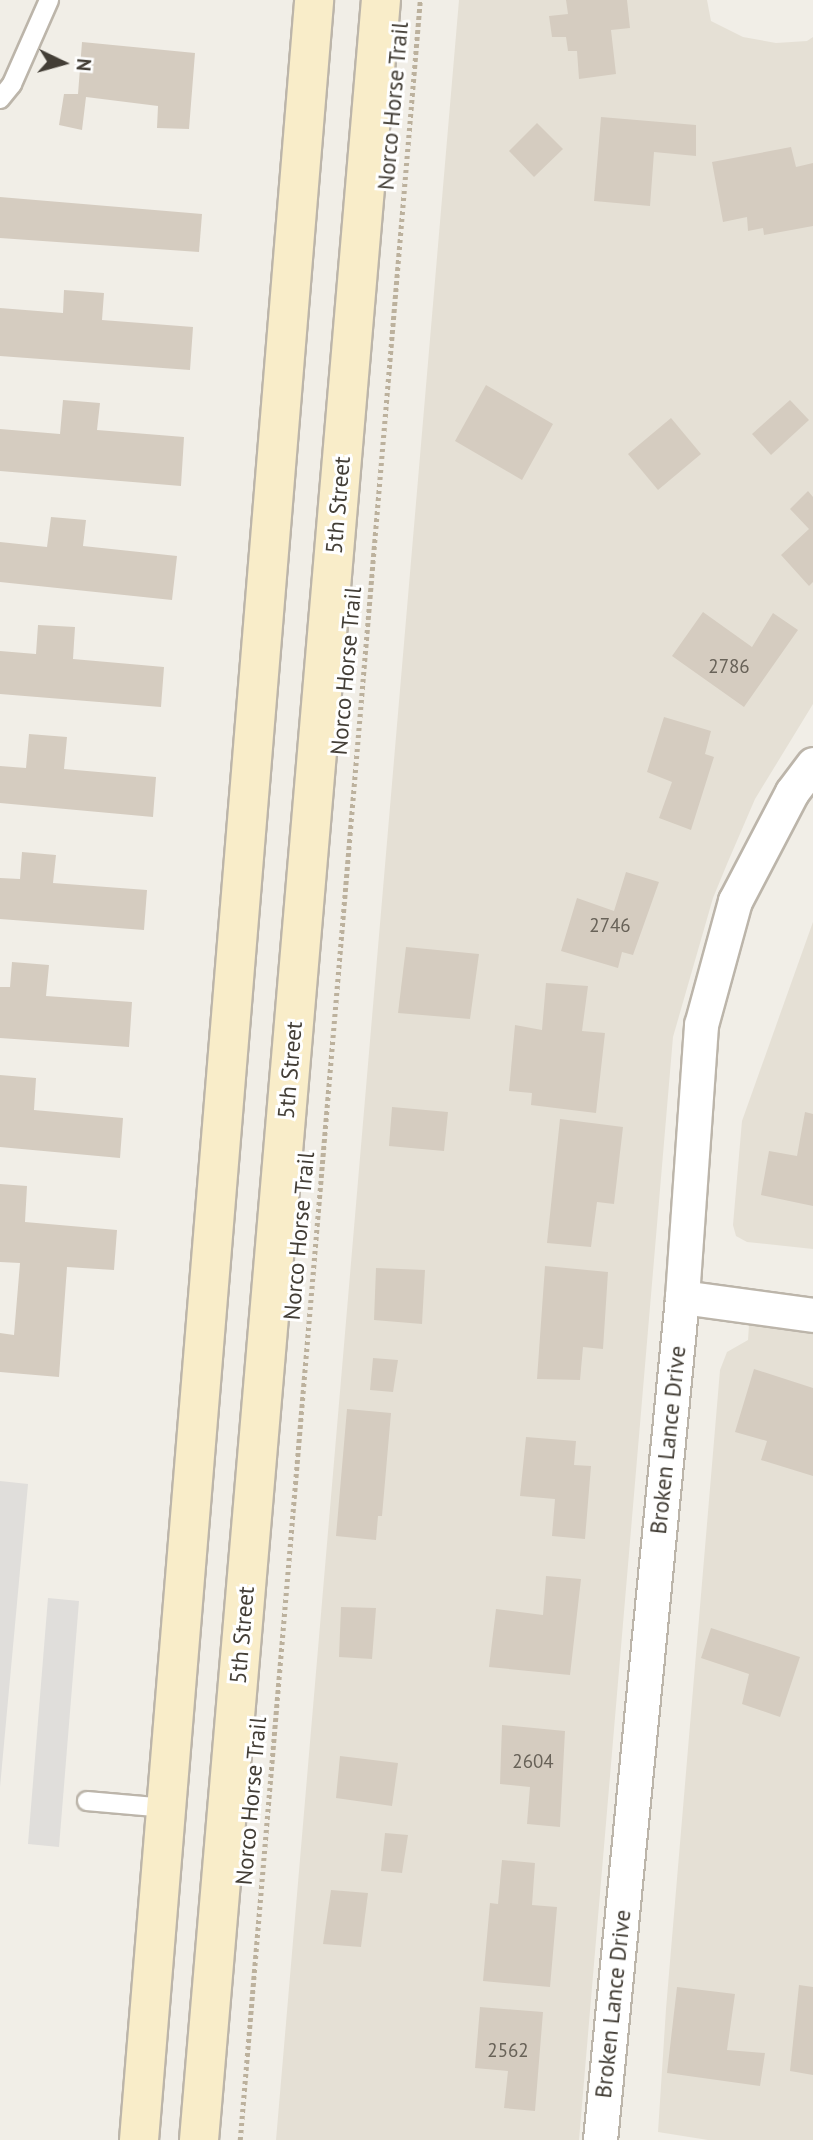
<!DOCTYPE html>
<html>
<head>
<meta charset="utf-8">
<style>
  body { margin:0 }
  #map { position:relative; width:813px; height:2140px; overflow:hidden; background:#f1eee7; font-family:"PT Sans",sans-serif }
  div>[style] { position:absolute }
  .residential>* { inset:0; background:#e5e0d5 }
  .parking>* { inset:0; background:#e0dedb }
  .building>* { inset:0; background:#d5ccc0 }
  .path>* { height:4.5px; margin-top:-2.25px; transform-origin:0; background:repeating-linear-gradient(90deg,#bcb19d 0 3.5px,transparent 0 7px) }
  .roads { filter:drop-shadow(2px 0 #bcb5aa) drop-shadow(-2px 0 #bcb5aa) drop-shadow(0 2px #bcb5aa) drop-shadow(0 -2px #bcb5aa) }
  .lane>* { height:18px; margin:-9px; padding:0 9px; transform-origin:9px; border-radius:9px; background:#fff }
  .street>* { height:33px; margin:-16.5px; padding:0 16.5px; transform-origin:16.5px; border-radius:16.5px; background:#fff }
  .secondary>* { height:38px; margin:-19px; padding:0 19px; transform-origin:19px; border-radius:19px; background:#f9edc9 }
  span { translate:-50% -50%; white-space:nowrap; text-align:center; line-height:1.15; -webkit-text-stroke:6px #fff; paint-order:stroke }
  .number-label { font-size:19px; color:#686258 }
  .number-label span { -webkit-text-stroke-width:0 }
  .street-label { font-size:23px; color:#433e36 }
  .north { position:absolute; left:28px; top:28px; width:70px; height:70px; -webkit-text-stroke:5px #fff; paint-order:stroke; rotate:95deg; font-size:19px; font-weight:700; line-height:28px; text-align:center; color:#433e36 }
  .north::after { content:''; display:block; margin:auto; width:24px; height:32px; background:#433e36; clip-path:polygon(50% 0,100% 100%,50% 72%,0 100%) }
</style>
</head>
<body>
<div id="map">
  <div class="residential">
    <i style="clip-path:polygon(459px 0,707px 0,711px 21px,743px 37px,776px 43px,807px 41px,813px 37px,813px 704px,755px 799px,727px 864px,713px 898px,673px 1037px,579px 2140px,276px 2140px)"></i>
    <i style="clip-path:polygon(813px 922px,813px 1249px,747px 1242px,736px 1236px,733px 1225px,742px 1121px)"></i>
    <i style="clip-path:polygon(749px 1325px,813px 1334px,813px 2140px,708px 2140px,658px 2132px,666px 2009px,720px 1370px,727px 1352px,748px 1340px)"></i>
  </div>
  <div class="parking">
    <i style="clip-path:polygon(0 1481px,28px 1484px,0 1787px)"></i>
    <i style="clip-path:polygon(48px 1598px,79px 1601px,59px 1847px,28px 1844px)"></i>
  </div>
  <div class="building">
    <i style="clip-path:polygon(566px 0,627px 0,630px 28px,611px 30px,616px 74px,579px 79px,577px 51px,568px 51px,566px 37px,552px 37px,549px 16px,568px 14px)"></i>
    <i style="clip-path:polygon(82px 42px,195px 53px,189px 129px,157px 128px,158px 106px,86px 97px,82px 130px,59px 125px,64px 94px,78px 94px)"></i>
    <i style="clip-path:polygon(601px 117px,696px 125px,696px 156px,654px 152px,650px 206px,594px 201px)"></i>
    <i style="clip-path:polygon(537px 123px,563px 149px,534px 177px,509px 151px)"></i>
    <i style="clip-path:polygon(791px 147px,796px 167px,813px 163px,813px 226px,764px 235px,763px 228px,748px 231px,747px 217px,723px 222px,712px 162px)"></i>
    <i style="clip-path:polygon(0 197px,202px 214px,199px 252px,0 238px)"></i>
    <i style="clip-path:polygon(64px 290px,104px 293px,102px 320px,193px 327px,190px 370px,0 356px,0 308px,63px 313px)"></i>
    <i style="clip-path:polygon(486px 385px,553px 424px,522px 480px,455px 441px)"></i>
    <i style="clip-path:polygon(63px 400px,100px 403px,97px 430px,184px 437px,181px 486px,0 471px,0 429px,60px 434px)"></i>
    <i style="clip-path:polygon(790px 400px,809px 420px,771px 455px,752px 434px)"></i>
    <i style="clip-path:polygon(671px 418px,701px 454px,658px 490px,628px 454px)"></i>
    <i style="clip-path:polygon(808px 491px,813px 497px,813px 582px,809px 586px,781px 555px,809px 529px,790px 509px)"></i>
    <i style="clip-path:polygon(51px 517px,86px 520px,83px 546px,177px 556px,172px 600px,0 582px,0 542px,47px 547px)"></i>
    <i style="clip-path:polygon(703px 612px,752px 647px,773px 613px,798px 630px,744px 707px,672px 656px)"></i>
    <i style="clip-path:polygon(38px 625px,75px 627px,73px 659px,164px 667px,161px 707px,0 694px,0 651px,36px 654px)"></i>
    <i style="clip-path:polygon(664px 717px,711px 731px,705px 754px,714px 757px,691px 830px,659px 818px,672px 782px,647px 772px)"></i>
    <i style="clip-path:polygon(29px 734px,67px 737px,64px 769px,156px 777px,153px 817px,0 803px,0 766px,26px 768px)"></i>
    <i style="clip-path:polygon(22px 852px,56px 855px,53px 883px,147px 890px,144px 930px,0 919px,0 878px,20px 879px)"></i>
    <i style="clip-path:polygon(626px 872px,659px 882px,633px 955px,622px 952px,618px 968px,561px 951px,577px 898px,614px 911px)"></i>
    <i style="clip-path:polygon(406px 947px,479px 954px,470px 1019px,398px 1013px)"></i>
    <i style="clip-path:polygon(12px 962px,49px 965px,46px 996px,132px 1002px,129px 1047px,0 1038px,0 987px,10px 987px)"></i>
    <i style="clip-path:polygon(546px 983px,588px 986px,582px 1031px,605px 1033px,596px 1113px,531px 1105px,532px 1093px,509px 1091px,515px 1025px,542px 1030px)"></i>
    <i style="clip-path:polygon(0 1075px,36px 1078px,34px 1110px,123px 1118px,120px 1158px,0 1147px)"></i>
    <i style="clip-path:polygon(392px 1107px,448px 1112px,444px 1151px,389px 1146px)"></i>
    <i style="clip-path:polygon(805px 1112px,813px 1114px,813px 1206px,761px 1195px,769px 1151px,797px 1156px)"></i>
    <i style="clip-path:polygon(560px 1119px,623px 1127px,614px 1204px,597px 1202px,591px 1247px,547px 1243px)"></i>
    <i style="clip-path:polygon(0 1184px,27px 1186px,25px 1222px,117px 1230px,114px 1270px,67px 1267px,59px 1377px,0 1372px,0 1333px,14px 1335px,20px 1263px,0 1262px)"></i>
    <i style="clip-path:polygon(545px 1266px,608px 1272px,603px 1349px,583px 1347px,580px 1380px,537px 1379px)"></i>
    <i style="clip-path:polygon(376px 1268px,425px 1270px,422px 1324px,374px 1320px)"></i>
    <i style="clip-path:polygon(373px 1358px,398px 1360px,393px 1392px,370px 1390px)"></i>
    <i style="clip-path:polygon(754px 1369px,813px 1388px,813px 1476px,761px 1460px,767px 1441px,735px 1432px)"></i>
    <i style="clip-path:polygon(347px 1409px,391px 1413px,382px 1516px,378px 1516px,376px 1540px,336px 1536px)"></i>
    <i style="clip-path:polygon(526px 1437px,576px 1441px,574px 1465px,591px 1466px,585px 1539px,552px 1536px,555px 1499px,520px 1496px)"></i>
    <i style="clip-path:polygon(546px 1576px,581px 1579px,570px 1675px,489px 1667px,496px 1609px,543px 1615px)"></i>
    <i style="clip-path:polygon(341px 1607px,376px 1608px,372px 1659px,339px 1657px)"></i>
    <i style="clip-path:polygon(711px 1628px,800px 1657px,780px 1717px,742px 1704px,749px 1674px,701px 1658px)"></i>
    <i style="clip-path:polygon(502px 1725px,565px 1731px,560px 1827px,527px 1824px,530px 1787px,500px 1784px)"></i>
    <i style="clip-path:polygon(340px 1756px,398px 1763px,392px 1806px,336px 1798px)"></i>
    <i style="clip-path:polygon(385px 1833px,408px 1835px,402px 1873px,381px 1871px)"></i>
    <i style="clip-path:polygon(502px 1860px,535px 1863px,532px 1905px,557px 1907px,550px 1987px,483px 1981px,490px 1903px,498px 1904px)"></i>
    <i style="clip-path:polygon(331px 1890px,368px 1893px,361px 1947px,323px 1944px)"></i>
    <i style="clip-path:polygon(799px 1985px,813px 1987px,813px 2075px,790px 2071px)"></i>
    <i style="clip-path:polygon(677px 1987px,735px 1994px,727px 2050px,765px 2053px,760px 2086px,667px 2073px)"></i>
    <i style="clip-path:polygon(480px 2007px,543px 2012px,535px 2111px,504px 2108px,508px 2071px,475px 2068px)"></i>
  </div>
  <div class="path">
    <i style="left:240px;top:2140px;width:2148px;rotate:-85.19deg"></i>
  </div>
  <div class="roads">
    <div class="lane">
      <i style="left:0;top:99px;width:19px;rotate:-51deg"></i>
      <i style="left:12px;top:84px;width:92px;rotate:-66.2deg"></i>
      <i style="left:87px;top:1801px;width:79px;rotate:5.1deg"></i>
    </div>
    <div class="street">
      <i style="left:682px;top:1297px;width:132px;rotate:7.8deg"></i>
      <i style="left:600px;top:2140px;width:847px;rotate:-84.44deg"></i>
      <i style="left:682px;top:1297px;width:273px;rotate:-86deg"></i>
      <i style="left:701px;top:1025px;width:129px;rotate:-74.7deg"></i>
      <i style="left:735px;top:901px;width:123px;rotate:-62.4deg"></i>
      <i style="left:792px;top:792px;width:35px;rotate:-53deg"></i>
    </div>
    <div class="secondary">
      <i style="left:139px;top:2140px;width:2147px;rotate:-85.32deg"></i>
      <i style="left:199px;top:2140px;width:2148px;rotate:-85.14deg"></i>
    </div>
  </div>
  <div class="number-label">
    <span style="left:729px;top:667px">2786</span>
    <span style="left:610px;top:926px">2746</span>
    <span style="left:533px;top:1762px">2604</span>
    <span style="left:508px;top:2051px">2562</span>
  </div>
  <div class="street-label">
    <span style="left:393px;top:106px;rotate:-85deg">Norco Horse Trail</span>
    <span style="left:338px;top:505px;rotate:-85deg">5th Street</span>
    <span style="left:346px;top:671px;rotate:-85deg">Norco Horse Trail</span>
    <span style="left:290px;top:1070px;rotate:-85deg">5th Street</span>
    <span style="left:299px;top:1236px;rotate:-85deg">Norco Horse Trail</span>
    <span style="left:668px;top:1440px;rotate:-84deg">Broken Lance Drive</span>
    <span style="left:242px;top:1635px;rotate:-85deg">5th Street</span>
    <span style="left:251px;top:1801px;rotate:-85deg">Norco Horse Trail</span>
    <span style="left:613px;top:2004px;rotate:-84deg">Broken Lance Drive</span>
  </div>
  <div class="north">N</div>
</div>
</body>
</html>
